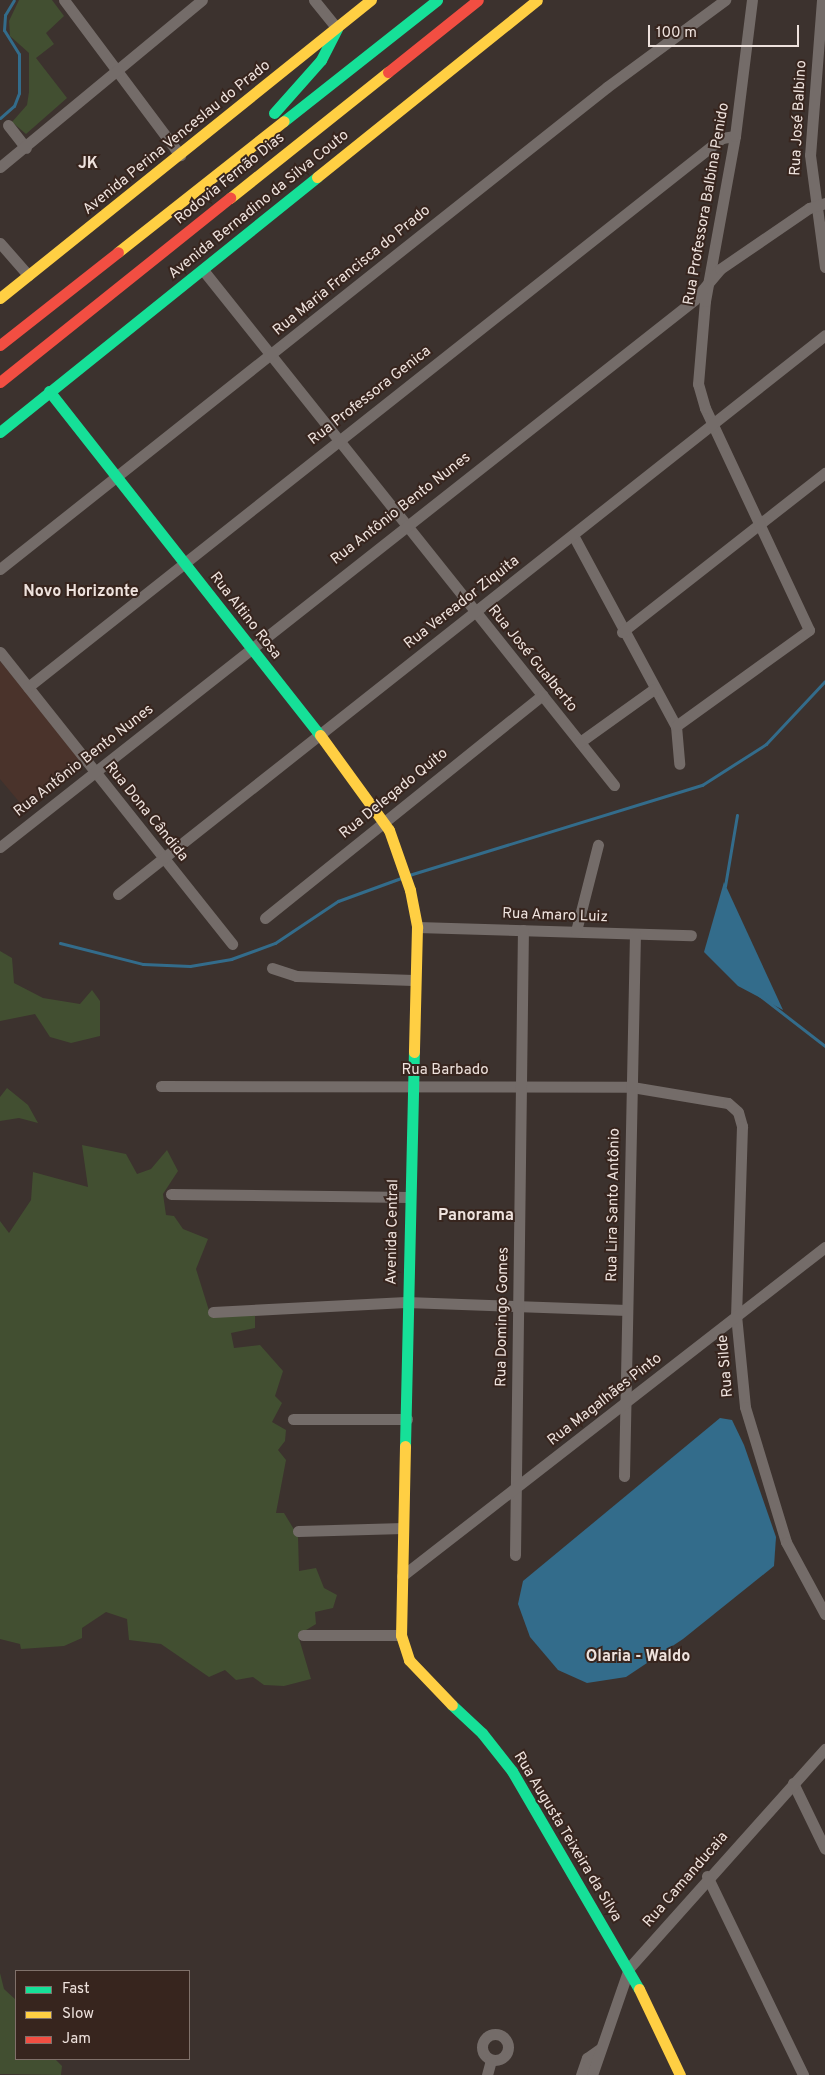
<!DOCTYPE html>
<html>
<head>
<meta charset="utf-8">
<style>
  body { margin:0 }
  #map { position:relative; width:825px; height:2075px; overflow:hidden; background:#3c322e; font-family:Overpass,sans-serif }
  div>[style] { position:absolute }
  .built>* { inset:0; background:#4a332b }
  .green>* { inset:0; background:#424f31 }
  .water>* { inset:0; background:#336c8b }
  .stream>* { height:3px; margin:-1.5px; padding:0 1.5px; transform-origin:1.5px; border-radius:1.5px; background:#336c8b }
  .street>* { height:11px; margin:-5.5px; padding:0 5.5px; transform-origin:5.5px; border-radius:5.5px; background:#746c69 }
  .street>.ring { margin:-5.5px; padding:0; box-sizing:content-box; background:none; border:11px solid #746c69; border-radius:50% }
  .fast>* { height:11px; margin:-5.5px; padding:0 5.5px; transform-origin:5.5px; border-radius:5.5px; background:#16e098 }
  .slow>* { height:11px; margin:-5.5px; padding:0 5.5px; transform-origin:5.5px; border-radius:5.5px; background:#ffcf43 }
  .jam>* { height:11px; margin:-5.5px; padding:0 5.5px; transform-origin:5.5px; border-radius:5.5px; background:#f24e42 }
  span { translate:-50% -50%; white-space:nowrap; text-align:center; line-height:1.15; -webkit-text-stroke:4px #37251e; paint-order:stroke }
  .street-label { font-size:15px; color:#eee2dd }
  .neighbourhood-label { font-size:16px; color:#eee2dd; font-weight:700 }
  .legend { position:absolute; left:15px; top:1970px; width:175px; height:90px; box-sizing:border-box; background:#37251e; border:1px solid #80716a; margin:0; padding:6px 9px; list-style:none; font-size:15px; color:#eee2dd }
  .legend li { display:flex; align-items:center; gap:10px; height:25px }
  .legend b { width:25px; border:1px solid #80716a }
  .scale { position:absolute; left:648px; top:25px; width:151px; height:22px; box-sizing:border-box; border:2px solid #eee2dd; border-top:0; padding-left:6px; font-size:15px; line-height:18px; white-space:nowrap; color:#eee2dd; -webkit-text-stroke:4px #37251e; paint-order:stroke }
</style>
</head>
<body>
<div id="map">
  <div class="built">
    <i style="clip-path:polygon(0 661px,85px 763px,26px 810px,0 779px)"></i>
  </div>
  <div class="green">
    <i style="clip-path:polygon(19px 0,52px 0,64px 16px,46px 33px,54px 44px,36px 58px,67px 98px,26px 134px,12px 122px,27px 105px,29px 92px,29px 53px,10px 36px,9px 21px)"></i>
    <i style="clip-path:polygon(0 951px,12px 958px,14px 983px,43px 998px,80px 1004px,92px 990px,100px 1001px,100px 1036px,71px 1043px,50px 1037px,35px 1014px,0 1021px)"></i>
    <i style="clip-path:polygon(7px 1088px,28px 1105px,38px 1123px,19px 1118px,0 1121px,0 1097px)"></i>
    <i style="clip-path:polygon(82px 1145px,126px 1154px,137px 1174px,151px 1169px,167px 1150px,178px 1171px,163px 1194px,166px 1215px,174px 1216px,183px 1229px,208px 1239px,196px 1269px,211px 1317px,255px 1315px,255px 1328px,231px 1333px,234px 1348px,260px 1345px,283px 1371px,275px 1396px,282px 1403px,272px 1422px,286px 1430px,285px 1441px,278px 1450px,286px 1460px,276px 1513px,284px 1513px,298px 1536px,299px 1571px,316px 1568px,324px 1588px,337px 1595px,333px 1608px,315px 1612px,316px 1624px,298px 1635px,311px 1679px,284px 1686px,264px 1685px,253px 1677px,236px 1680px,225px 1670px,209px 1677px,161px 1644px,129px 1640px,127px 1619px,106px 1612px,82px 1628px,82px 1638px,64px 1646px,21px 1649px,20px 1644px,0 1639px,0 1221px,9px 1233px,31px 1200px,33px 1172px,88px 1187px)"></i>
    <i style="clip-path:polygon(0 1973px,4px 1989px,16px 2000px,16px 2059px,55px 2059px,62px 2066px,61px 2075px,0 2074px)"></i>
  </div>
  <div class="water">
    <i style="clip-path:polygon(724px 882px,783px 1010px,738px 986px,704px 952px)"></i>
    <i style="clip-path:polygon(720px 1418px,732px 1420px,744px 1445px,776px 1537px,774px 1566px,683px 1639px,626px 1677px,587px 1683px,558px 1670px,530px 1637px,518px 1604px,523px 1581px)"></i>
  </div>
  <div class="stream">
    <i style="left:0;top:118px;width:18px;rotate:-41deg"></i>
    <i style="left:14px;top:106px;width:14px;rotate:-69deg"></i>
    <i style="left:19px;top:93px;width:39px;rotate:-90deg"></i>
    <i style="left:19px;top:54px;width:28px;rotate:-122deg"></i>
    <i style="left:4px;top:30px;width:15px;rotate:-86deg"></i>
    <i style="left:5px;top:15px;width:17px;rotate:-59deg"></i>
    <i style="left:409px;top:875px;width:307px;rotate:-17.1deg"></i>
    <i style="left:702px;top:785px;width:76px;rotate:-32.6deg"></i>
    <i style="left:766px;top:744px;width:86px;rotate:-46.9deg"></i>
    <i style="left:725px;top:886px;width:72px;rotate:-80.4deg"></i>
    <i style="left:60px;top:943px;width:86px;rotate:14.2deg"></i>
    <i style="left:143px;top:964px;width:47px;rotate:2.4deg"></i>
    <i style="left:190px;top:966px;width:42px;rotate:-9.7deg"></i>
    <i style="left:231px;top:959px;width:47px;rotate:-20deg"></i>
    <i style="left:275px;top:943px;width:76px;rotate:-33.7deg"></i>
    <i style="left:338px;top:901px;width:67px;rotate:-20.1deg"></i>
    <i style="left:759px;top:995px;width:83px;rotate:37.7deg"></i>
  </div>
  <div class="street">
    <i style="left:64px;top:0;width:194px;rotate:53.2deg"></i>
    <i style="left:314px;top:0;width:36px;rotate:51deg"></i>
    <i style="left:822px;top:0;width:155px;rotate:94.4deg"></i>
    <i style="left:810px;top:155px;width:113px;rotate:82.4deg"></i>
    <i style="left:8px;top:125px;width:29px;rotate:52deg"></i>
    <i style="left:0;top:167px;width:262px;rotate:-39.6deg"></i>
    <i style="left:0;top:243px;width:43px;rotate:48.8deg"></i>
    <i style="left:203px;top:270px;width:659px;rotate:51.41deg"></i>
    <i style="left:573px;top:535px;width:217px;rotate:61.7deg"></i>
    <i style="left:676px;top:726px;width:38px;rotate:85deg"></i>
    <i style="left:0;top:569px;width:775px;rotate:-38.45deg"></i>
    <i style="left:607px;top:87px;width:147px;rotate:-36.4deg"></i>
    <i style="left:622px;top:632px;width:258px;rotate:-38.1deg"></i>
    <i style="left:0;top:652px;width:373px;rotate:51.5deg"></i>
    <i style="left:28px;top:687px;width:885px;rotate:-38.35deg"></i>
    <i style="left:722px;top:138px;width:13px;rotate:-9deg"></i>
    <i style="left:676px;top:726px;width:164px;rotate:-35.8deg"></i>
    <i style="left:809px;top:630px;width:245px;rotate:-115.1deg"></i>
    <i style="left:705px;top:408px;width:25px;rotate:-106deg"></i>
    <i style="left:698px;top:384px;width:83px;rotate:-85.2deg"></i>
    <i style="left:705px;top:301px;width:168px;rotate:-79.7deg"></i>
    <i style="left:735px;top:136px;width:137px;rotate:-82.9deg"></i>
    <i style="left:580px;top:742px;width:91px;rotate:-35.6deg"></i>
    <i style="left:0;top:847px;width:884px;rotate:-38.24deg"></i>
    <i style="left:694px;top:300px;width:40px;rotate:-50deg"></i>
    <i style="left:720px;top:269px;width:108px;rotate:-34.4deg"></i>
    <i style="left:809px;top:208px;width:17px;rotate:-17deg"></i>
    <i style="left:118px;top:894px;width:901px;rotate:-38.33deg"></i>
    <i style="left:265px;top:918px;width:356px;rotate:-38.8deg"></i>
    <i style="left:417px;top:927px;width:274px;rotate:1.7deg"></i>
    <i style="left:576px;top:931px;width:89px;rotate:-75.7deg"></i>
    <i style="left:272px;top:968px;width:25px;rotate:18deg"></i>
    <i style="left:296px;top:976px;width:117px;rotate:2deg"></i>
    <i style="left:161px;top:1086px;width:471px;rotate:0.1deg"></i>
    <i style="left:632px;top:1087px;width:97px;rotate:9.5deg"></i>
    <i style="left:728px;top:1103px;width:13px;rotate:42deg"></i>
    <i style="left:738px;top:1112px;width:15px;rotate:74deg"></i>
    <i style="left:742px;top:1126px;width:189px;rotate:91.8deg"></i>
    <i style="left:736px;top:1315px;width:92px;rotate:84.4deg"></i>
    <i style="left:745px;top:1407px;width:141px;rotate:73.1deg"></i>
    <i style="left:786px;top:1542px;width:82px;rotate:61.6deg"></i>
    <i style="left:171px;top:1194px;width:238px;rotate:0.7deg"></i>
    <i style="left:213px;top:1312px;width:193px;rotate:-3deg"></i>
    <i style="left:406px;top:1302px;width:221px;rotate:2.1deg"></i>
    <i style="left:293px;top:1419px;width:114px"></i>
    <i style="left:624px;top:1476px;width:542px;rotate:-88.84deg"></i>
    <i style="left:298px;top:1531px;width:105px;rotate:-1.6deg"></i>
    <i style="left:515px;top:1555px;width:625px;rotate:-89.27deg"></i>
    <i style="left:402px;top:1576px;width:536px;rotate:-37.87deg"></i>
    <i style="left:303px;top:1635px;width:98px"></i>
    <i style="left:793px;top:1783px;width:73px;rotate:64.1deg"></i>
    <i style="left:707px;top:1876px;width:221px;rotate:64.2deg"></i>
    <i class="ring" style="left:482px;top:2034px;width:15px;height:15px"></i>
    <i style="left:487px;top:2075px;width:16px;rotate:-75deg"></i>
    <i style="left:581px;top:2075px;width:18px;rotate:-71deg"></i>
    <i style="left:587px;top:2058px;width:16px;rotate:-35deg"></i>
    <i style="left:592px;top:2075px;width:113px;rotate:-70.9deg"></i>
    <i style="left:629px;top:1968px;width:294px;rotate:-48.2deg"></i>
  </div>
  <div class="fast">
    <i style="left:274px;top:113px;width:71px;rotate:-48.4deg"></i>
    <i style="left:321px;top:60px;width:36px;rotate:-63deg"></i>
    <i style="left:284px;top:121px;width:195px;rotate:-38.3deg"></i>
    <i style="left:49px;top:391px;width:438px;rotate:51.8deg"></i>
    <i style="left:0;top:432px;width:407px;rotate:-38.8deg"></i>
    <i style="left:405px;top:1446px;width:394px;rotate:-88.7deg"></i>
    <i style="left:452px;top:1705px;width:41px;rotate:43deg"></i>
    <i style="left:482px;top:1733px;width:48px;rotate:51.7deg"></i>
    <i style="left:512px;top:1771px;width:252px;rotate:59.8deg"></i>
  </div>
  <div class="slow">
    <i style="left:317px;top:177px;width:282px;rotate:-38.8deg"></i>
    <i style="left:230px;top:198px;width:202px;rotate:-38.6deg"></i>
    <i style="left:118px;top:252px;width:211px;rotate:-38.3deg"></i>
    <i style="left:0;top:298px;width:476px;rotate:-38.8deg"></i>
    <i style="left:320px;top:735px;width:117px;rotate:54deg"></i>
    <i style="left:389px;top:830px;width:64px;rotate:70.7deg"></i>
    <i style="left:410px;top:890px;width:38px;rotate:79deg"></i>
    <i style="left:417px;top:927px;width:125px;rotate:91.4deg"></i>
    <i style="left:405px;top:1446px;width:189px;rotate:91.2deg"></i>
    <i style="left:401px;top:1635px;width:26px;rotate:72deg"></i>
    <i style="left:409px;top:1660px;width:62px;rotate:46.3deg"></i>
    <i style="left:639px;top:1989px;width:95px;rotate:64.5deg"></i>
  </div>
  <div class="jam">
    <i style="left:388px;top:72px;width:115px;rotate:-38.7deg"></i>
    <i style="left:0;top:345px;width:150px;rotate:-38.2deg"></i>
    <i style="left:0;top:382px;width:295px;rotate:-38.7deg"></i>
  </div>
  <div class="street-label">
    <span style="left:799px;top:118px;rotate:-87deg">Rua José Balbino</span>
    <span style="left:177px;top:138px;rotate:-39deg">Avenida Perina Venceslau do Prado</span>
    <span style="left:230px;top:179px;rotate:-39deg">Rodovia Fernão Dias</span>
    <span style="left:707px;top:204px;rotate:-80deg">Rua Professora Balbina Penido</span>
    <span style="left:259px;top:205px;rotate:-39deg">Avenida Bernadino da Silva Couto</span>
    <span style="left:352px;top:271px;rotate:-39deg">Rua Maria Francisca do Prado</span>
    <span style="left:370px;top:396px;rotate:-38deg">Rua Professora Genica</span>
    <span style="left:401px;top:509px;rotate:-38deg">Rua Antônio Bento Nunes</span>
    <span style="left:462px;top:603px;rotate:-38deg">Rua Vereador Ziquita</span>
    <span style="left:245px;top:616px;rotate:52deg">Rua Altino Rosa</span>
    <span style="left:532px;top:659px;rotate:51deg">Rua José Gualberto</span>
    <span style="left:84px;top:761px;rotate:-38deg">Rua Antônio Bento Nunes</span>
    <span style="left:394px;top:794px;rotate:-39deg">Rua Delegado Quito</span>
    <span style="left:146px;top:812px;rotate:51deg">Rua Dona Cândida</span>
    <span style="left:555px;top:916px;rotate:2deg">Rua Amaro Luiz</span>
    <span style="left:445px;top:1071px">Rua Barbado</span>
    <span style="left:614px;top:1205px;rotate:-89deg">Rua Lira Santo Antônio</span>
    <span style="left:393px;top:1232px;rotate:-89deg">Avenida Central</span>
    <span style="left:503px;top:1317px;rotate:-89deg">Rua Domingo Gomes</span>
    <span style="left:726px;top:1366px;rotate:-95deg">Rua Silde</span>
    <span style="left:605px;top:1400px;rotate:-38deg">Rua Magalhães Pinto</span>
    <span style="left:567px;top:1837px;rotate:59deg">Rua Augusta Teixeira da Silva</span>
    <span style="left:686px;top:1880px;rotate:-49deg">Rua Camanducaia</span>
  </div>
  <div class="neighbourhood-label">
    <span style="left:88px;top:164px">JK</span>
    <span style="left:81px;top:592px">Novo Horizonte</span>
    <span style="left:476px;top:1216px">Panorama</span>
    <span style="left:638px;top:1657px">Olaria - Waldo</span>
  </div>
  <ul class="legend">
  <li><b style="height:6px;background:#16e098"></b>Fast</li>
  <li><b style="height:6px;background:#ffcf43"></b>Slow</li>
  <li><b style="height:6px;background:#f24e42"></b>Jam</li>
  </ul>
  <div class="scale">100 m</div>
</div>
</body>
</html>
